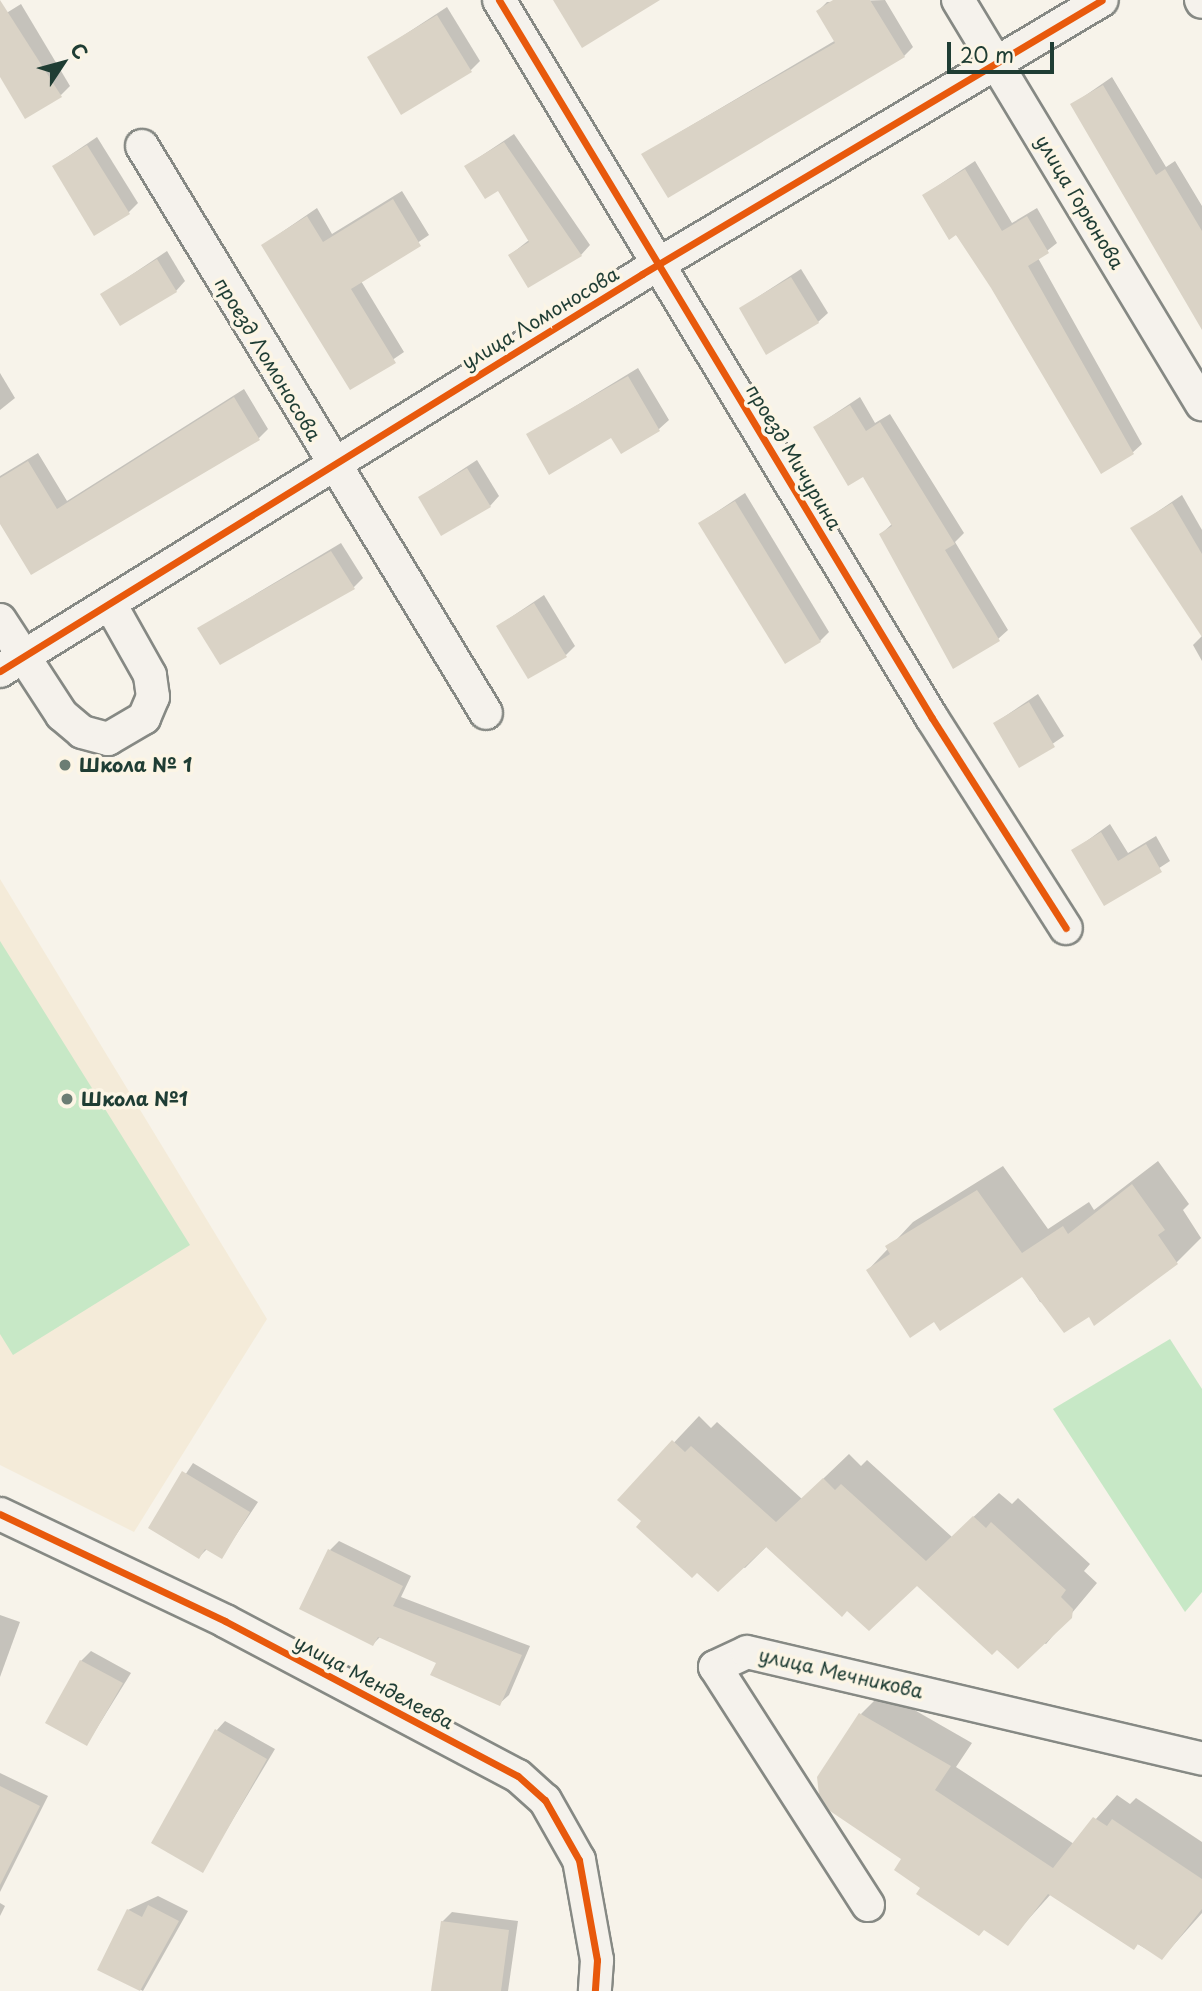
<!DOCTYPE html>
<html>
<head>
<meta charset="utf-8">
<style>
  body { margin:0 }
  #map { position:relative; width:1202px; height:1991px; overflow:hidden; background:#f7f3ea; font-family:"Playpen Sans",sans-serif }
  div>[style] { position:absolute }
  .built>* { inset:0; background:#f4ebd9 }
  .green>* { inset:0; background:#c7e8c6 }
  .shadow>* { inset:0; background:#0003 }
  .building>* { inset:0; background:#dad3c6 }
  .roads { filter:drop-shadow(2px 0 #868984) drop-shadow(-2px 0 #868984) drop-shadow(0 2px #868984) drop-shadow(0 -2px #868984) }
  .minor>* { height:32px; margin:-16px; padding:0 16px; transform-origin:16px; border-radius:16px; background:#f5f2ec }
  .cycleway>* { height:7px; margin:-3.5px; padding:0 3.5px; transform-origin:3.5px; border-radius:3.5px; background:#e8590c }
  .dots>* { width:19px; height:19px; translate:-50% -50%; box-sizing:border-box; border:4px solid #fcf5e5; border-radius:50% }
  span { translate:-50% -50%; white-space:nowrap; text-align:center; line-height:1.15; -webkit-text-stroke:7px #fcf5e5; paint-order:stroke }
  .street-label { font-size:19px; color:#1f3d34 }
  .poi-label { font-size:19px; color:#1f3d34; font-weight:700 }
  .left { translate:0 -50%; text-align:left }
  .north { position:absolute; left:28px; top:28px; width:70px; height:70px; -webkit-text-stroke:5px #fcf5e5; paint-order:stroke; rotate:54deg; font-size:19px; font-weight:700; line-height:28px; text-align:center; color:#1f3d34 }
  .north::after { content:''; display:block; margin:auto; width:24px; height:32px; background:#1f3d34; clip-path:polygon(50% 0,100% 100%,50% 72%,0 100%) }
  .scale { position:absolute; left:947px; top:42px; width:107px; height:32px; box-sizing:border-box; border:4px solid #1f3d34; border-top:0; padding-left:9px; font-size:21px; line-height:24px; white-space:nowrap; color:#1f3d34; -webkit-text-stroke:5px #fcf5e5; paint-order:stroke }
</style>
</head>
<body>
<div id="map">
  <div class="built">
    <i style="clip-path:polygon(0 879px,267px 1319px,134px 1532px,0 1465px)"></i>
  </div>
  <div class="green">
    <i style="clip-path:polygon(0 941px,190px 1245px,13px 1355px,0 1334px)"></i>
    <i style="clip-path:polygon(1170px 1339px,1202px 1389px,1202px 1592px,1185px 1612px,1053px 1409px)"></i>
  </div>
  <div class="shadow">
    <i style="clip-path:polygon(885px 0,913px 47px,904px 56px,643px 154px,836px 40px,818px 11px,827px 2px)"></i>
    <i style="clip-path:polygon(21px 4px,70px 86px,61px 95px,0 74px,0 17px)"></i>
    <i style="clip-path:polygon(447px 7px,480px 61px,471px 70px,369px 58px)"></i>
    <i style="clip-path:polygon(1112px 77px,1166px 167px,1175px 161px,1202px 206px,1202px 321px,1073px 104px)"></i>
    <i style="clip-path:polygon(514px 134px,590px 245px,581px 255px,510px 255px,529px 240px,499px 189px,466px 166px)"></i>
    <i style="clip-path:polygon(97px 137px,138px 203px,128px 213px,54px 166px)"></i>
    <i style="clip-path:polygon(975px 161px,1012px 223px,1037px 208px,1057px 243px,1038px 258px,1142px 444px,1132px 453px,924px 195px)"></i>
    <i style="clip-path:polygon(402px 191px,429px 235px,361px 281px,404px 352px,351px 388px,263px 245px,317px 208px,332px 234px)"></i>
    <i style="clip-path:polygon(167px 251px,185px 281px,176px 291px,103px 294px)"></i>
    <i style="clip-path:polygon(801px 269px,828px 313px,818px 322px,741px 308px)"></i>
    <i style="clip-path:polygon(638px 368px,669px 420px,659px 429px,622px 452px,612px 435px,528px 435px)"></i>
    <i style="clip-path:polygon(0 373px,15px 398px,0 410px)"></i>
    <i style="clip-path:polygon(244px 389px,268px 429px,259px 438px,31px 572px,0 521px,0 476px,38px 453px,67px 501px)"></i>
    <i style="clip-path:polygon(860px 397px,875px 423px,890px 414px,964px 533px,955px 542px,1008px 630px,998px 639px,881px 534px,893px 523px,864px 474px,815px 427px)"></i>
    <i style="clip-path:polygon(477px 460px,499px 496px,490px 506px,420px 497px)"></i>
    <i style="clip-path:polygon(745px 493px,829px 632px,820px 641px,700px 523px)"></i>
    <i style="clip-path:polygon(1182px 495px,1202px 530px,1202px 634px,1132px 529px)"></i>
    <i style="clip-path:polygon(341px 543px,363px 578px,353px 588px,199px 628px)"></i>
    <i style="clip-path:polygon(544px 595px,575px 646px,566px 655px,498px 626px)"></i>
    <i style="clip-path:polygon(1202px 636px,1202px 661px,1193px 645px)"></i>
    <i style="clip-path:polygon(1038px 694px,1064px 736px,1020px 766px,995px 723px)"></i>
    <i style="clip-path:polygon(1110px 824px,1128px 853px,1156px 836px,1170px 861px,1104px 904px,1073px 851px)"></i>
    <i style="clip-path:polygon(1158px 1161px,1189px 1204px,1183px 1210px,1201px 1238px,1176px 1263px,1089px 1314px,1040px 1302px,1023px 1275px,935px 1320px,868px 1270px,913px 1222px,1003px 1166px,1048px 1229px,1089px 1202px,1094px 1210px)"></i>
    <i style="clip-path:polygon(699px 1416px,711px 1428px,717px 1422px,802px 1499px,849px 1454px,861px 1466px,867px 1460px,952px 1537px,999px 1493px,1012px 1504px,1018px 1498px,1090px 1564px,1084px 1571px,1097px 1583px,1046px 1644px,916px 1584px,767px 1546px,745px 1568px,644px 1521px,620px 1500px)"></i>
    <i style="clip-path:polygon(193px 1463px,258px 1502px,222px 1556px,208px 1548px,199px 1557px,150px 1528px)"></i>
    <i style="clip-path:polygon(339px 1541px,411px 1576px,401px 1597px,530px 1646px,509px 1695px,499px 1704px,438px 1662px,381px 1636px,373px 1644px,330px 1550px)"></i>
    <i style="clip-path:polygon(0 1615px,20px 1622px,0 1677px)"></i>
    <i style="clip-path:polygon(91px 1651px,131px 1673px,87px 1744px,81px 1661px)"></i>
    <i style="clip-path:polygon(883px 1692px,972px 1743px,956px 1767px,1074px 1844px,1117px 1795px,1130px 1804px,1136px 1798px,1202px 1842px,1202px 1913px,1162px 1958px,1051px 1894px,1007px 1943px,923px 1887px,903px 1859px,861px 1714px)"></i>
    <i style="clip-path:polygon(225px 1721px,275px 1749px,202px 1871px,216px 1731px)"></i>
    <i style="clip-path:polygon(0 1773px,48px 1796px,0 1892px)"></i>
    <i style="clip-path:polygon(158px 1896px,188px 1911px,143px 1991px,100px 1969px,128px 1910px)"></i>
    <i style="clip-path:polygon(0 1903px,5px 1906px,0 1916px)"></i>
    <i style="clip-path:polygon(452px 1912px,518px 1921px,508px 1991px,433px 1991px,442px 1922px)"></i>
  </div>
  <div class="building">
    <i style="clip-path:polygon(0 0,62px 97px,25px 119px,0 77px)"></i>
    <i style="clip-path:polygon(553px 0,660px 0,582px 48px)"></i>
    <i style="clip-path:polygon(833px 0,870px 0,905px 57px,668px 198px,641px 154px,835px 43px,816px 11px)"></i>
    <i style="clip-path:polygon(437px 15px,472px 72px,401px 115px,367px 57px)"></i>
    <i style="clip-path:polygon(1103px 85px,1156px 175px,1165px 169px,1202px 231px,1202px 330px,1070px 104px)"></i>
    <i style="clip-path:polygon(504px 142px,582px 256px,528px 288px,508px 255px,529px 242px,498px 191px,485px 199px,464px 166px)"></i>
    <i style="clip-path:polygon(87px 145px,130px 214px,94px 236px,52px 166px)"></i>
    <i style="clip-path:polygon(965px 169px,1002px 231px,1027px 216px,1049px 253px,1028px 266px,1134px 454px,1101px 474px,991px 288px,956px 235px,949px 240px,922px 195px)"></i>
    <i style="clip-path:polygon(393px 199px,421px 246px,351px 289px,396px 363px,350px 390px,261px 245px,307px 216px,323px 242px)"></i>
    <i style="clip-path:polygon(157px 259px,177px 292px,120px 326px,100px 294px)"></i>
    <i style="clip-path:polygon(791px 277px,819px 323px,766px 355px,739px 308px)"></i>
    <i style="clip-path:polygon(628px 376px,660px 431px,621px 454px,611px 438px,549px 475px,526px 434px)"></i>
    <i style="clip-path:polygon(234px 397px,260px 440px,31px 575px,0 524px,0 478px,28px 461px,57px 509px)"></i>
    <i style="clip-path:polygon(850px 405px,866px 431px,880px 422px,955px 544px,945px 550px,1000px 641px,953px 669px,879px 534px,892px 526px,863px 477px,848px 486px,813px 427px)"></i>
    <i style="clip-path:polygon(467px 468px,491px 507px,441px 536px,418px 497px)"></i>
    <i style="clip-path:polygon(735px 501px,821px 642px,785px 664px,698px 523px)"></i>
    <i style="clip-path:polygon(1172px 503px,1202px 554px,1202px 637px,1130px 528px)"></i>
    <i style="clip-path:polygon(331px 551px,355px 589px,220px 665px,197px 628px)"></i>
    <i style="clip-path:polygon(534px 603px,567px 657px,528px 679px,496px 626px)"></i>
    <i style="clip-path:polygon(1029px 702px,1055px 747px,1019px 768px,993px 723px)"></i>
    <i style="clip-path:polygon(1101px 832px,1118px 861px,1146px 844px,1162px 872px,1104px 906px,1071px 850px)"></i>
    <i style="clip-path:polygon(1132px 1184px,1165px 1230px,1158px 1235px,1178px 1264px,1094px 1326px,1089px 1317px,1064px 1333px,1022px 1277px,940px 1331px,934px 1322px,910px 1338px,866px 1270px,890px 1254px,885px 1246px,977px 1190px,1022px 1253px,1063px 1226px,1068px 1234px)"></i>
    <i style="clip-path:polygon(672px 1440px,685px 1452px,691px 1446px,776px 1522px,823px 1478px,835px 1490px,841px 1484px,926px 1561px,973px 1516px,986px 1528px,991px 1522px,1066px 1590px,1061px 1597px,1073px 1609px,1072px 1618px,1018px 1669px,997px 1650px,992px 1655px,917px 1586px,869px 1631px,847px 1611px,842px 1617px,766px 1547px,718px 1592px,697px 1573px,692px 1578px,636px 1527px,641px 1521px,617px 1500px)"></i>
    <i style="clip-path:polygon(182px 1471px,250px 1512px,222px 1559px,205px 1549px,199px 1559px,148px 1528px)"></i>
    <i style="clip-path:polygon(328px 1549px,403px 1586px,393px 1606px,522px 1655px,500px 1706px,430px 1675px,436px 1663px,378px 1637px,373px 1646px,299px 1609px)"></i>
    <i style="clip-path:polygon(80px 1660px,123px 1683px,87px 1746px,45px 1723px)"></i>
    <i style="clip-path:polygon(859px 1713px,951px 1766px,935px 1790px,1053px 1868px,1093px 1817px,1107px 1826px,1112px 1819px,1202px 1879px,1202px 1909px,1162px 1960px,1138px 1944px,1134px 1950px,1048px 1894px,1008px 1946px,984px 1930px,979px 1936px,916px 1894px,920px 1888px,894px 1870px,901px 1859px,830px 1811px,819px 1795px,817px 1777px)"></i>
    <i style="clip-path:polygon(215px 1729px,267px 1759px,203px 1873px,151px 1843px)"></i>
    <i style="clip-path:polygon(0 1786px,40px 1806px,0 1885px)"></i>
    <i style="clip-path:polygon(148px 1905px,179px 1921px,140px 1991px,97px 1970px,127px 1909px,142px 1917px)"></i>
    <i style="clip-path:polygon(441px 1921px,509px 1930px,501px 1991px,431px 1991px)"></i>
  </div>
  <div class="roads">
    <div class="minor">
      <i style="left:499px;top:0;width:838px;rotate:58.91deg"></i>
      <i style="left:932px;top:718px;width:249px;rotate:57.5deg"></i>
      <i style="left:958px;top:0;width:472px;rotate:58.9deg"></i>
      <i style="left:1201px;top:0;width:2px;rotate:63deg"></i>
      <i style="left:142px;top:146px;width:663px;rotate:58.75deg"></i>
      <i style="left:0;top:620px;width:113px;rotate:56.9deg"></i>
      <i style="left:62px;top:715px;width:26px;rotate:40deg"></i>
      <i style="left:82px;top:732px;width:27px;rotate:15deg"></i>
      <i style="left:108px;top:739px;width:42px;rotate:-30.3deg"></i>
      <i style="left:144px;top:718px;width:23px;rotate:-67deg"></i>
      <i style="left:153px;top:697px;width:22px;rotate:-98deg"></i>
      <i style="left:150px;top:675px;width:81px;rotate:-119.4deg"></i>
      <i style="left:0;top:671px;width:755px;rotate:-31.73deg"></i>
      <i style="left:642px;top:274px;width:535px;rotate:-30.78deg"></i>
      <i style="left:0;top:1514px;width:249px;rotate:25.4deg"></i>
      <i style="left:225px;top:1621px;width:331px;rotate:27.9deg"></i>
      <i style="left:518px;top:1776px;width:36px;rotate:42deg"></i>
      <i style="left:545px;top:1800px;width:69px;rotate:60.5deg"></i>
      <i style="left:579px;top:1860px;width:102px;rotate:79.8deg"></i>
      <i style="left:597px;top:1960px;width:31px;rotate:94deg"></i>
      <i style="left:868px;top:1905px;width:283px;rotate:-122.7deg"></i>
      <i style="left:715px;top:1667px;width:35px;rotate:-25deg"></i>
      <i style="left:747px;top:1652px;width:467px;rotate:13.2deg"></i>
    </div>
  </div>
  <div class="cycleway">
    <i style="left:499px;top:0;width:838px;rotate:58.91deg"></i>
    <i style="left:932px;top:718px;width:249px;rotate:57.5deg"></i>
    <i style="left:0;top:671px;width:755px;rotate:-31.73deg"></i>
    <i style="left:642px;top:274px;width:535px;rotate:-30.78deg"></i>
    <i style="left:0;top:1514px;width:249px;rotate:25.4deg"></i>
    <i style="left:225px;top:1621px;width:331px;rotate:27.9deg"></i>
    <i style="left:518px;top:1776px;width:36px;rotate:42deg"></i>
    <i style="left:545px;top:1800px;width:69px;rotate:60.5deg"></i>
    <i style="left:579px;top:1860px;width:102px;rotate:79.8deg"></i>
    <i style="left:597px;top:1960px;width:31px;rotate:94deg"></i>
  </div>
  <div class="dots">
    <i style="left:65px;top:765px;background:#6b7d74"></i>
    <i style="left:67px;top:1099px;background:#6b7d74"></i>
  </div>
  <div class="street-label">
    <span style="left:1080px;top:202px;rotate:59deg">улица Горюнова</span>
    <span style="left:540px;top:318px;rotate:-31deg">улица Ломоносова</span>
    <span style="left:268px;top:359px;rotate:59deg">проезд Ломоносова</span>
    <span style="left:794px;top:457px;rotate:59deg">проезд Мичурина</span>
    <span style="left:841px;top:1673px;rotate:13deg">улица Мечникова</span>
    <span style="left:374px;top:1682px;rotate:28deg">улица Менделеева</span>
  </div>
  <div class="poi-label">
    <span class="left" style="left:79px;top:765px">Школа № 1</span>
    <span class="left" style="left:81px;top:1099px">Школа №1</span>
  </div>
  <div class="north">С</div>
  <div class="scale">20 m</div>
</div>
</body>
</html>
